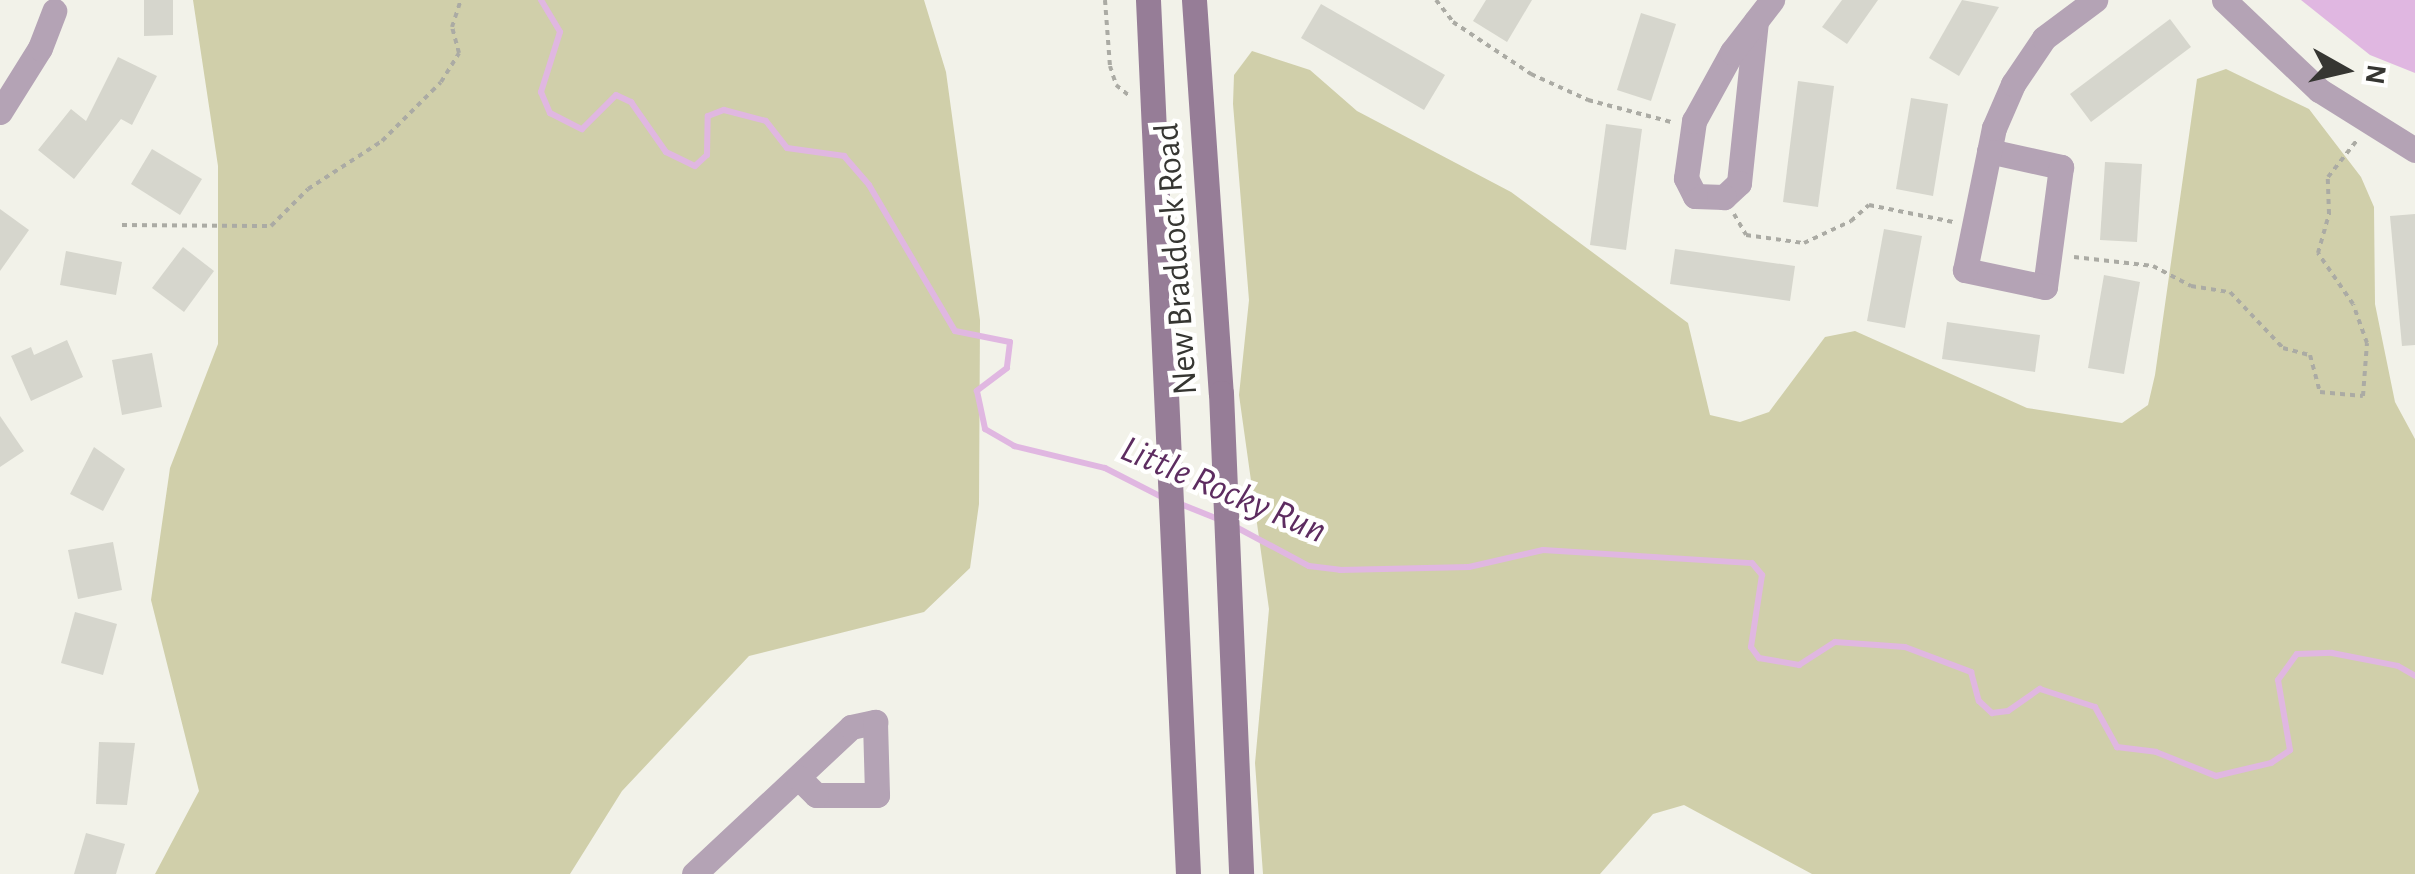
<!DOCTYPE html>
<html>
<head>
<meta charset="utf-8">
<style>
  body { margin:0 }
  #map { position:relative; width:2415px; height:874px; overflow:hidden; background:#f2f2e9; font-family:"Alegreya Sans",sans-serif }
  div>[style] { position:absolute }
  .green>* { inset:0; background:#d0cfaa }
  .water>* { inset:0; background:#e0b7e1 }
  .stream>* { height:6px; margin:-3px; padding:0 3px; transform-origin:3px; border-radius:3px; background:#e0b7e1 }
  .building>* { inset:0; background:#d6d6cd }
  .path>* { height:4px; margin-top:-2px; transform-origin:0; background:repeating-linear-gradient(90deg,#ababa4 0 5px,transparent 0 10px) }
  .street>* { height:25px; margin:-12.5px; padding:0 12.5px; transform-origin:12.5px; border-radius:12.5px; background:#b4a3b5 }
  .secondary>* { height:25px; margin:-12.5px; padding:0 12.5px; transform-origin:12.5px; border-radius:12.5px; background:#967d97 }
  span { translate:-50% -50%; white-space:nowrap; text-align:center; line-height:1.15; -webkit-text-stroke:9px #fffffe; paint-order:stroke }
  .street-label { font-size:35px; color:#363632 }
  .water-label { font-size:38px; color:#5d2c60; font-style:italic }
  .north { position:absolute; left:2295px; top:20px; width:100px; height:100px; -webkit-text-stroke:8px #fffffe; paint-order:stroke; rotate:98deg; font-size:28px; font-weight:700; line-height:40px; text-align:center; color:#363632 }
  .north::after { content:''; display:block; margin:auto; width:35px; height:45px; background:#363632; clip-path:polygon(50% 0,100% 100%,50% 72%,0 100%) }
</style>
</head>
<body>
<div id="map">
  <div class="green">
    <i style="clip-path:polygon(193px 0,924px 0,946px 72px,980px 320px,979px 504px,970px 568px,924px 612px,749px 656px,622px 791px,570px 874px,155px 874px,199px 791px,151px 600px,170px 468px,218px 344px,218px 166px)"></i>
    <i style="clip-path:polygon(1252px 51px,1310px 70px,1357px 111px,1511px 192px,1688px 323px,1710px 415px,1740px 422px,1769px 412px,1825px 337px,1855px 331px,2027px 408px,2122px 423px,2148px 405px,2155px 375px,2197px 79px,2226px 69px,2309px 109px,2361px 177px,2374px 207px,2375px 304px,2395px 402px,2415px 439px,2415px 874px,1812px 874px,1684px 805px,1653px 814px,1600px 874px,1263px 874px,1255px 763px,1269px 609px,1239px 395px,1249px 300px,1233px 104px,1234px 75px)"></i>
  </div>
  <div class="water">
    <i style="clip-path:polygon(2301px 0,2415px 0,2415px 73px,2370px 55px)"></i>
  </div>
  <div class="stream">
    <i style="left:541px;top:0;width:37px;rotate:59deg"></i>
    <i style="left:560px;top:32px;width:63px;rotate:107.6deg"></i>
    <i style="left:541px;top:92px;width:23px;rotate:67deg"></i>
    <i style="left:550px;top:113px;width:36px;rotate:27deg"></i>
    <i style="left:582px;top:129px;width:48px;rotate:-45deg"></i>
    <i style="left:616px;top:95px;width:17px;rotate:25deg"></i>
    <i style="left:631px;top:102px;width:61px;rotate:55deg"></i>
    <i style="left:666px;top:152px;width:32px;rotate:26deg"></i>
    <i style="left:695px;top:166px;width:16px;rotate:-43deg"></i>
    <i style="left:707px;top:155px;width:39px;rotate:-89deg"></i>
    <i style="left:708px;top:116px;width:17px;rotate:-21deg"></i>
    <i style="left:724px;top:110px;width:43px;rotate:14.7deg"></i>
    <i style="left:766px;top:121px;width:34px;rotate:52deg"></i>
    <i style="left:787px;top:148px;width:58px;rotate:8deg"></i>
    <i style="left:844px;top:156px;width:38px;rotate:49deg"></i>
    <i style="left:869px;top:185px;width:169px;rotate:59.5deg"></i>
    <i style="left:955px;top:331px;width:56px;rotate:11.3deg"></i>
    <i style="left:1010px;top:342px;width:26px;rotate:97deg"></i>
    <i style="left:1007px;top:368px;width:38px;rotate:143deg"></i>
    <i style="left:977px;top:391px;width:39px;rotate:78deg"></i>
    <i style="left:985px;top:429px;width:34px;rotate:30deg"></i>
    <i style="left:1014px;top:446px;width:94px;rotate:13.6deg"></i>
    <i style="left:1105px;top:468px;width:64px;rotate:27deg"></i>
    <i style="left:1178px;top:503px;width:43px;rotate:21.8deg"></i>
    <i style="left:1234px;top:526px;width:85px;rotate:28.1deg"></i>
    <i style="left:1309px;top:566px;width:31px;rotate:7deg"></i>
    <i style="left:1340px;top:570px;width:129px;rotate:-1.3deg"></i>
    <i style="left:1469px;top:567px;width:76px;rotate:-12.9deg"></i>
    <i style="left:1543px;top:550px;width:209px;rotate:3.6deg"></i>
    <i style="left:1752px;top:563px;width:16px;rotate:50deg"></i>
    <i style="left:1762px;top:575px;width:73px;rotate:98.7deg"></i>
    <i style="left:1751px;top:647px;width:14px;rotate:54deg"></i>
    <i style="left:1759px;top:658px;width:41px;rotate:9.9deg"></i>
    <i style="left:1799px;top:665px;width:43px;rotate:-32.6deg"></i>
    <i style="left:1835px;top:642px;width:70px;rotate:4.1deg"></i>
    <i style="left:1905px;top:647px;width:71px;rotate:20.7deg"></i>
    <i style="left:1971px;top:672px;width:30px;rotate:75deg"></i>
    <i style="left:1979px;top:701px;width:18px;rotate:43deg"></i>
    <i style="left:1992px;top:713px;width:16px;rotate:-7deg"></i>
    <i style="left:2008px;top:711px;width:39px;rotate:-35deg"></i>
    <i style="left:2040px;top:689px;width:58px;rotate:18.1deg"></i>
    <i style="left:2095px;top:707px;width:46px;rotate:61.2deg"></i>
    <i style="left:2117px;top:747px;width:39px;rotate:7deg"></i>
    <i style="left:2156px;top:752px;width:65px;rotate:21.8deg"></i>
    <i style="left:2216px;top:776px;width:57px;rotate:-13.3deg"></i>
    <i style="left:2271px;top:763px;width:23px;rotate:-34deg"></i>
    <i style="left:2290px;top:750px;width:71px;rotate:-99.7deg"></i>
    <i style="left:2278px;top:680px;width:32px;rotate:-54deg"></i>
    <i style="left:2297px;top:654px;width:35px;rotate:-2deg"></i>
    <i style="left:2332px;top:653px;width:67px;rotate:11.1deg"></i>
    <i style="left:2398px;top:666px;width:20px;rotate:30deg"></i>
  </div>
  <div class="building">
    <i style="clip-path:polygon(144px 0,173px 0,173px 35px,144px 36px)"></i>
    <i style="clip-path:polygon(1486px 0,1532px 0,1507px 42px,1473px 21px)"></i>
    <i style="clip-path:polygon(1842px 0,1878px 0,1847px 44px,1822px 27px)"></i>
    <i style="clip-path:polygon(1962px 0,1999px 7px,1959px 76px,1929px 58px)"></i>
    <i style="clip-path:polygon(1321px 4px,1445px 75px,1424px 110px,1301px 38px)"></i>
    <i style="clip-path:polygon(1641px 13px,1676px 24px,1651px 101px,1617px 90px)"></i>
    <i style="clip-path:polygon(2170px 19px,2191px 47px,2091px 122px,2070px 94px)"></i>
    <i style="clip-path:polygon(118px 57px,157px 76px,132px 125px,121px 119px,74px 179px,38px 150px,71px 109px,86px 121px)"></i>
    <i style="clip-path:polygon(1798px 81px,1834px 86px,1818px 207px,1783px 202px)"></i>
    <i style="clip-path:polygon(1911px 98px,1948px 104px,1933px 196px,1896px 189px)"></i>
    <i style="clip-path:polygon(1606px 124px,1642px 129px,1626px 250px,1590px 245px)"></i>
    <i style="clip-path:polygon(152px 149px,202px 179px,180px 215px,131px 184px)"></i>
    <i style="clip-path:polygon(2105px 162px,2142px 164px,2137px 242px,2100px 240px)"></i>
    <i style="clip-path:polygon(0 209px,29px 230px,0 271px)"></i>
    <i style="clip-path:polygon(2415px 214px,2415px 345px,2402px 346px,2390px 216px)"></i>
    <i style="clip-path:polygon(1884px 229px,1922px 236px,1905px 328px,1867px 321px)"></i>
    <i style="clip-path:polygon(183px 247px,214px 271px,184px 312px,152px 288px)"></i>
    <i style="clip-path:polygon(1675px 249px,1795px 266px,1790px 301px,1670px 284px)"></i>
    <i style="clip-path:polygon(66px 251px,122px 262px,116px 295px,60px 285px)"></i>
    <i style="clip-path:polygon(2104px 275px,2140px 282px,2124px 374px,2088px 368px)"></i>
    <i style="clip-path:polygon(1947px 322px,2040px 335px,2035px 372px,1942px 359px)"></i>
    <i style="clip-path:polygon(67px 340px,83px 377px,31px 401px,11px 356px,31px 347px,34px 355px)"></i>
    <i style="clip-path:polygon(152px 353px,162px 407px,122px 415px,112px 360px)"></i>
    <i style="clip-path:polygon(0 416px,24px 451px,0 467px)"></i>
    <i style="clip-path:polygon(94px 447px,125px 469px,103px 511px,70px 494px)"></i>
    <i style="clip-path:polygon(113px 542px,122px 590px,78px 599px,68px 550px)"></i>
    <i style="clip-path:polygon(75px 612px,117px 624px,103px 675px,61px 663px)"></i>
    <i style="clip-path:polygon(99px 742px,135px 743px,127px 805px,96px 804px)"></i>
    <i style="clip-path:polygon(86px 833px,125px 844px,116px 874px,74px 874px)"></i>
  </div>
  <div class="path">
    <i style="left:1105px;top:0;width:66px;rotate:85.7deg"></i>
    <i style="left:1110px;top:66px;width:20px;rotate:72deg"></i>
    <i style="left:1116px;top:85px;width:19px;rotate:39deg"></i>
    <i style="left:1436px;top:0;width:28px;rotate:52deg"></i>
    <i style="left:1453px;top:22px;width:94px;rotate:33.7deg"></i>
    <i style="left:1531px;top:74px;width:63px;rotate:24.5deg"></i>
    <i style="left:1588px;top:100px;width:86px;rotate:14.8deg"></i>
    <i style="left:1734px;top:214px;width:24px;rotate:60deg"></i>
    <i style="left:1746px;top:235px;width:59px;rotate:7.9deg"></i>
    <i style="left:1804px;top:243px;width:52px;rotate:-25.1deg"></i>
    <i style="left:1851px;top:221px;width:24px;rotate:-42deg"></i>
    <i style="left:1869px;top:205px;width:86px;rotate:11.4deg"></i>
    <i style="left:122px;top:225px;width:149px;rotate:0.4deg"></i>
    <i style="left:271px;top:226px;width:52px;rotate:-45deg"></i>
    <i style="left:308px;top:189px;width:88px;rotate:-33deg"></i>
    <i style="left:382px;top:141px;width:83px;rotate:-45deg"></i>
    <i style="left:441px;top:82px;width:34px;rotate:-58deg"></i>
    <i style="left:459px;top:53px;width:27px;rotate:-105deg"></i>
    <i style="left:452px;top:27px;width:28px;rotate:-72deg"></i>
    <i style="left:2074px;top:257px;width:80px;rotate:6.5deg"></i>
    <i style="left:2153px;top:266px;width:43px;rotate:27.8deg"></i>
    <i style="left:2191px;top:286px;width:39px;rotate:9deg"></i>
    <i style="left:2230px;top:292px;width:77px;rotate:46.6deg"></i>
    <i style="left:2283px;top:348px;width:28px;rotate:15deg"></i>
    <i style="left:2310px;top:355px;width:38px;rotate:75deg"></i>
    <i style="left:2320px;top:392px;width:43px;rotate:5.3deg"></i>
    <i style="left:2363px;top:396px;width:53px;rotate:-85.7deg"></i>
    <i style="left:2367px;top:343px;width:41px;rotate:-109.7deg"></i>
    <i style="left:2353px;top:304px;width:62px;rotate:-124.5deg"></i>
    <i style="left:2318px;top:253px;width:41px;rotate:-74.2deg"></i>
    <i style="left:2329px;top:214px;width:37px;rotate:-92deg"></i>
    <i style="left:2328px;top:177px;width:48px;rotate:-51.7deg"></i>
  </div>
  <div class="street">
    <i style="left:2224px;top:0;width:131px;rotate:43.5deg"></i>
    <i style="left:2319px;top:90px;width:113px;rotate:32deg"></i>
    <i style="left:1756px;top:21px;width:163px;rotate:96deg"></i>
    <i style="left:1739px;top:183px;width:21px;rotate:137deg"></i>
    <i style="left:1724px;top:197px;width:29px;rotate:-178deg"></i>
    <i style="left:1695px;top:196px;width:20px;rotate:-117deg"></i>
    <i style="left:1686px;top:178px;width:58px;rotate:-82deg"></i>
    <i style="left:1694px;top:121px;width:79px;rotate:-61.2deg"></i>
    <i style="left:1732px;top:52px;width:66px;rotate:-52.4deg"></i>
    <i style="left:0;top:112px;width:75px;rotate:-58deg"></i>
    <i style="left:40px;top:48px;width:40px;rotate:-69deg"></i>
    <i style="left:1989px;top:151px;width:74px;rotate:12.5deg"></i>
    <i style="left:2061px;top:167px;width:121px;rotate:97.6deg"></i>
    <i style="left:2045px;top:287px;width:82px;rotate:-168deg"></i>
    <i style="left:1965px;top:270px;width:145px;rotate:-78.5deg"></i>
    <i style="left:1994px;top:128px;width:48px;rotate:-66.6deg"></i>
    <i style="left:2013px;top:84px;width:55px;rotate:-56deg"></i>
    <i style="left:2044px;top:38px;width:64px;rotate:-36.7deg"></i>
    <i style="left:694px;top:874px;width:215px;rotate:-43.1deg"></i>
    <i style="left:851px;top:727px;width:25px;rotate:-12deg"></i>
    <i style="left:875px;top:722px;width:73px;rotate:88.4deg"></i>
    <i style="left:877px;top:795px;width:61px;rotate:180deg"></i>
    <i style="left:816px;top:795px;width:25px;rotate:-135deg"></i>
  </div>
  <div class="secondary">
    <i style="left:1148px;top:0;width:875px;rotate:87.38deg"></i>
    <i style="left:1194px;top:0;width:394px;rotate:86.1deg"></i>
    <i style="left:1221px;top:393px;width:481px;rotate:87.6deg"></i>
  </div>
  <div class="street-label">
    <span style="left:1177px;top:259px;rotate:-94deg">New Braddock Road</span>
  </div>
  <div class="water-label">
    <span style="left:1223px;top:491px;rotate:23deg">Little Rocky Run</span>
  </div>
  <div class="north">N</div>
</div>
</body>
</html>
